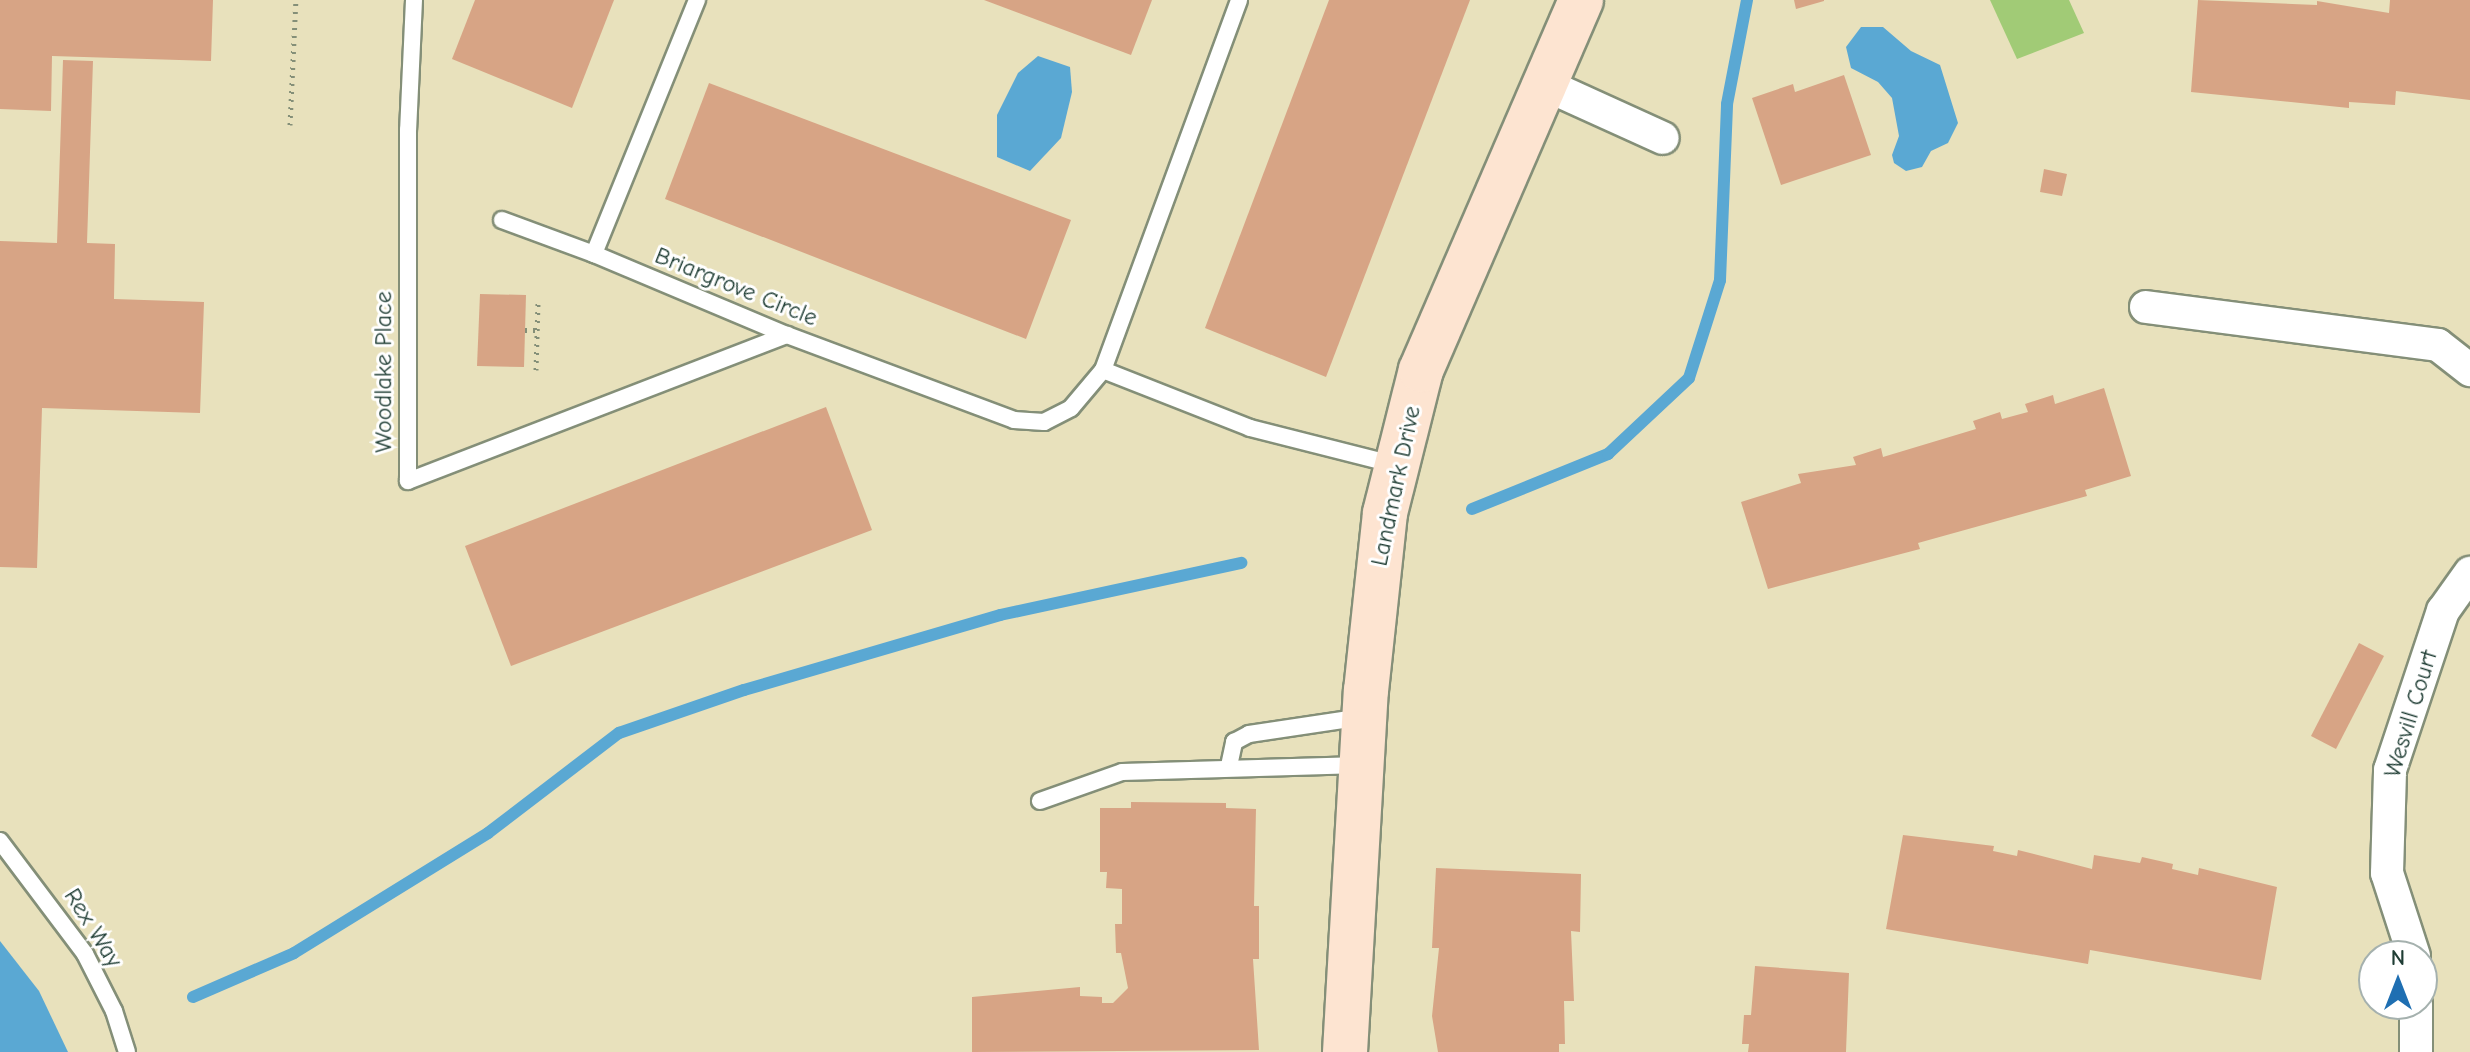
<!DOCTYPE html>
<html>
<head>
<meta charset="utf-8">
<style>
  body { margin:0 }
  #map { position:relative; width:2470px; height:1052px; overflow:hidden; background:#e8e1bc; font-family:"Comic Neue",sans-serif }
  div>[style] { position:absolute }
  .green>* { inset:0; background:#a1cb76 }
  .water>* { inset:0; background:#5aa8d3 }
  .stream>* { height:12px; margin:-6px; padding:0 6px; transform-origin:6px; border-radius:6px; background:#5aa8d3 }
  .building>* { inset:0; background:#d7a485 }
  .path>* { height:5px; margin-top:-2.5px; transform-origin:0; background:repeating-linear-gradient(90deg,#848f78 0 2px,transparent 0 8px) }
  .roads { filter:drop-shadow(2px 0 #848f78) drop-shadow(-2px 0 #848f78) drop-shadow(0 2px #848f78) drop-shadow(0 -2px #848f78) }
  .lane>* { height:16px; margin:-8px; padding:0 8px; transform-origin:8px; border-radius:8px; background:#fff }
  .street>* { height:32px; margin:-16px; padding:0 16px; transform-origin:16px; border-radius:16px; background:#fff }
  .secondary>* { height:44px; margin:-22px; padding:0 22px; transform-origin:22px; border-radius:22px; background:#fde4d1 }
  span { translate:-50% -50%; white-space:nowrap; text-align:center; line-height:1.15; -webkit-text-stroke:6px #fff; paint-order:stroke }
  .street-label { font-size:24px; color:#1f3d34 }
  .north { position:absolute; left:2358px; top:940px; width:80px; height:80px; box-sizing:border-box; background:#fff; border:2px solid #a5b1ae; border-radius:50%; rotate:0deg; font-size:22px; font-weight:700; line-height:32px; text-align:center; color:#1f3d34 }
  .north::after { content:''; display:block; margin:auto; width:28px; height:36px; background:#1f6fb2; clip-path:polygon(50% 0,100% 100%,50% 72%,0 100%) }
</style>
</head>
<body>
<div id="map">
  <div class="green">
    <i style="clip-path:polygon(1990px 0,2069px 0,2084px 33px,2017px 59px)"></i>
  </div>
  <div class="water">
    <i style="clip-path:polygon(1861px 27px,1883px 27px,1911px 51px,1940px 65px,1958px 123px,1948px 143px,1931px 151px,1922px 167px,1906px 171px,1894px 163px,1892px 155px,1899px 136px,1892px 98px,1878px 82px,1851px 68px,1846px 47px)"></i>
    <i style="clip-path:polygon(1038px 56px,1070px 67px,1072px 92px,1061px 138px,1030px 171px,997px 157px,997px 115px,1018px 73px)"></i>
    <i style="clip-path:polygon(0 941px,39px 991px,68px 1052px,0 1052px)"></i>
  </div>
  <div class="stream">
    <i style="left:1472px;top:509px;width:147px;rotate:-22deg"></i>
    <i style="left:1608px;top:454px;width:111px;rotate:-43.2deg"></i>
    <i style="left:1689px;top:378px;width:103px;rotate:-72.4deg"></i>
    <i style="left:1720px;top:280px;width:176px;rotate:-87.7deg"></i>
    <i style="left:1727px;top:104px;width:106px;rotate:-79.1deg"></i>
    <i style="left:193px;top:997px;width:110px;rotate:-23.5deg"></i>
    <i style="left:294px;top:953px;width:228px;rotate:-31.7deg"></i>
    <i style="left:488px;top:833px;width:165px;rotate:-37.4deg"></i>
    <i style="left:619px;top:733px;width:132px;rotate:-19deg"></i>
    <i style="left:744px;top:690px;width:267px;rotate:-16.3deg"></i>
    <i style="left:1000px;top:615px;width:247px;rotate:-12.2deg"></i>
  </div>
  <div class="building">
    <i style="clip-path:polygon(0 0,213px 0,211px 61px,52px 56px,51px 111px,0 109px)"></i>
    <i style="clip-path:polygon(475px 0,614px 0,572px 108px,452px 59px)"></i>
    <i style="clip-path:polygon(984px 0,1152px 0,1131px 55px)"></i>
    <i style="clip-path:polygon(1329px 0,1470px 0,1326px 377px,1205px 328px)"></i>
    <i style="clip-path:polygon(1794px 0,1824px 0,1824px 1px,1796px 9px)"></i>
    <i style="clip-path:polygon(2198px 0,2317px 5px,2317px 1px,2389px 13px,2390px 0,2470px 0,2470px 100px,2396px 91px,2395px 105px,2349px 102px,2349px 108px,2191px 92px)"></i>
    <i style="clip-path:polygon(63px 60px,93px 61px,87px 243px,115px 244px,114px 299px,204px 302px,200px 413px,42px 408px,37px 568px,0 567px,0 241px,57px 243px)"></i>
    <i style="clip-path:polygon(1844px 75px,1871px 155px,1781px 185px,1752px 98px,1793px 84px,1795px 92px)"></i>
    <i style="clip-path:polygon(709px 83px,1071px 220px,1026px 339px,665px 199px)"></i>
    <i style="clip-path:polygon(2044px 169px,2067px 174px,2062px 196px,2040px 192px)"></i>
    <i style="clip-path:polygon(480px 294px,526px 295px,524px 367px,477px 366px)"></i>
    <i style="clip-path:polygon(2104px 388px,2131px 476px,2085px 490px,2087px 496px,1918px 543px,1920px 549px,1768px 589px,1741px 502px,1801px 483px,1798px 474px,1856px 465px,1853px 457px,1881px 448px,1883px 457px,1976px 429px,1973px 421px,2000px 412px,2002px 419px,2028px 412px,2025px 404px,2053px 395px,2055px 404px)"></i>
    <i style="clip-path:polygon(826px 407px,872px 530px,511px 666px,465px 546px)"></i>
    <i style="clip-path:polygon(2359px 643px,2384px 656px,2336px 749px,2311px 736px)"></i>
    <i style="clip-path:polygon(1131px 802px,1226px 803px,1226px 808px,1256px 809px,1254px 906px,1259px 906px,1259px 959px,1253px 959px,1259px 1050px,972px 1052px,972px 997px,1080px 987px,1080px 996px,1102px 997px,1102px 1003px,1113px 1003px,1128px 988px,1121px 953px,1116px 953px,1115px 924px,1122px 924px,1122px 889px,1106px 888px,1107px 872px,1100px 872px,1100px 808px,1131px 808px)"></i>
    <i style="clip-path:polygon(1903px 835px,1994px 846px,1993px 851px,2017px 856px,2018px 850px,2092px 869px,2094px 855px,2140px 863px,2142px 857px,2173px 864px,2172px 869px,2198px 875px,2199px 868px,2277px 887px,2261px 980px,2090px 950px,2088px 964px,1886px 929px)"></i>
    <i style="clip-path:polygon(1436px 868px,1581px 874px,1580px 932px,1571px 931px,1574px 1001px,1564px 1001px,1565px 1044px,1559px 1044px,1559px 1052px,1438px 1052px,1432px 1016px,1439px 948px,1432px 948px)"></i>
    <i style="clip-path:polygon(1755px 966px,1849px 973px,1846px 1052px,1748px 1052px,1749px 1044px,1742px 1044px,1744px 1015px,1751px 1015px)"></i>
  </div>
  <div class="path">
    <i style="left:290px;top:125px;width:125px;rotate:-87.3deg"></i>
    <i style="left:525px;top:330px;width:12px"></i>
    <i style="left:536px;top:370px;width:68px;rotate:-88.3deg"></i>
  </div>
  <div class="roads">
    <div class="lane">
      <i style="left:414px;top:0;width:130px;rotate:92.6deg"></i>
      <i style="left:408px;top:130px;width:351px;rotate:90deg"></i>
      <i style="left:408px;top:481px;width:406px;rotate:-21.1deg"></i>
      <i style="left:697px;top:0;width:274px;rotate:112.1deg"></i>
      <i style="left:594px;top:254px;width:209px;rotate:22.8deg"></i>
      <i style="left:787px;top:335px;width:242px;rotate:20.5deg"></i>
      <i style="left:1014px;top:420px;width:30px;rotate:4deg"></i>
      <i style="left:1044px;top:422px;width:30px;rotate:-27deg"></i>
      <i style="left:1071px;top:408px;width:50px;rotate:-49.9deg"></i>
      <i style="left:1103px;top:370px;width:394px;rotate:-69.8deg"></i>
      <i style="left:502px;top:220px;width:98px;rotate:20.3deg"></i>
      <i style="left:1103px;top:370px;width:158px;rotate:21.5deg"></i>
      <i style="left:1250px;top:428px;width:151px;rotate:14.2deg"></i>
      <i style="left:1229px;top:766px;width:25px;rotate:-78deg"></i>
      <i style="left:1234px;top:742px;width:17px;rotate:-28deg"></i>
      <i style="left:1249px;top:734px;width:115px;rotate:-8.5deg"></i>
      <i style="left:1040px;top:801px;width:87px;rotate:-19.5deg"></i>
      <i style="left:1122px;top:772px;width:239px;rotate:-1.7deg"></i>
      <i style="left:0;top:841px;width:141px;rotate:53deg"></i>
      <i style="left:85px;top:954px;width:64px;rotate:63deg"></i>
      <i style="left:114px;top:1011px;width:43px;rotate:72.4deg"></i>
    </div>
    <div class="street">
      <i style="left:1546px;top:85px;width:128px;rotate:24.4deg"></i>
      <i style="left:2146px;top:307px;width:294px;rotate:7.4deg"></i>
      <i style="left:2438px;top:345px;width:41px;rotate:38deg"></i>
      <i style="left:2414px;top:956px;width:87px;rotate:-108deg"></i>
      <i style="left:2387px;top:873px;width:103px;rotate:-88.3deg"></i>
      <i style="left:2390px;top:770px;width:168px;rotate:-71.6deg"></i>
      <i style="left:2443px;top:611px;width:47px;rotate:-54.6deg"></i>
      <i style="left:2416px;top:1004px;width:48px;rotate:90deg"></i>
    </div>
    <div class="secondary">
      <i style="left:1345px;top:1052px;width:362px;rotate:-86.7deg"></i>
      <i style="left:1366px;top:691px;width:179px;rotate:-83.9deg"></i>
      <i style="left:1385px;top:513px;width:147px;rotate:-75.9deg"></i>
      <i style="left:1421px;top:370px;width:403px;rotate:-66.6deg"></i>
    </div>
  </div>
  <div class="street-label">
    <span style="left:736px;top:287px;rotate:22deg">Briargrove Circle</span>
    <span style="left:384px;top:372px;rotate:-90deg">Woodlake Place</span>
    <span style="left:1396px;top:486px;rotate:-78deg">Landmark Drive</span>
    <span style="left:2411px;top:714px;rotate:-73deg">Wesvill Court</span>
    <span style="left:93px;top:928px;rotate:58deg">Rex Way</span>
  </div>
  <div class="north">N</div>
</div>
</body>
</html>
